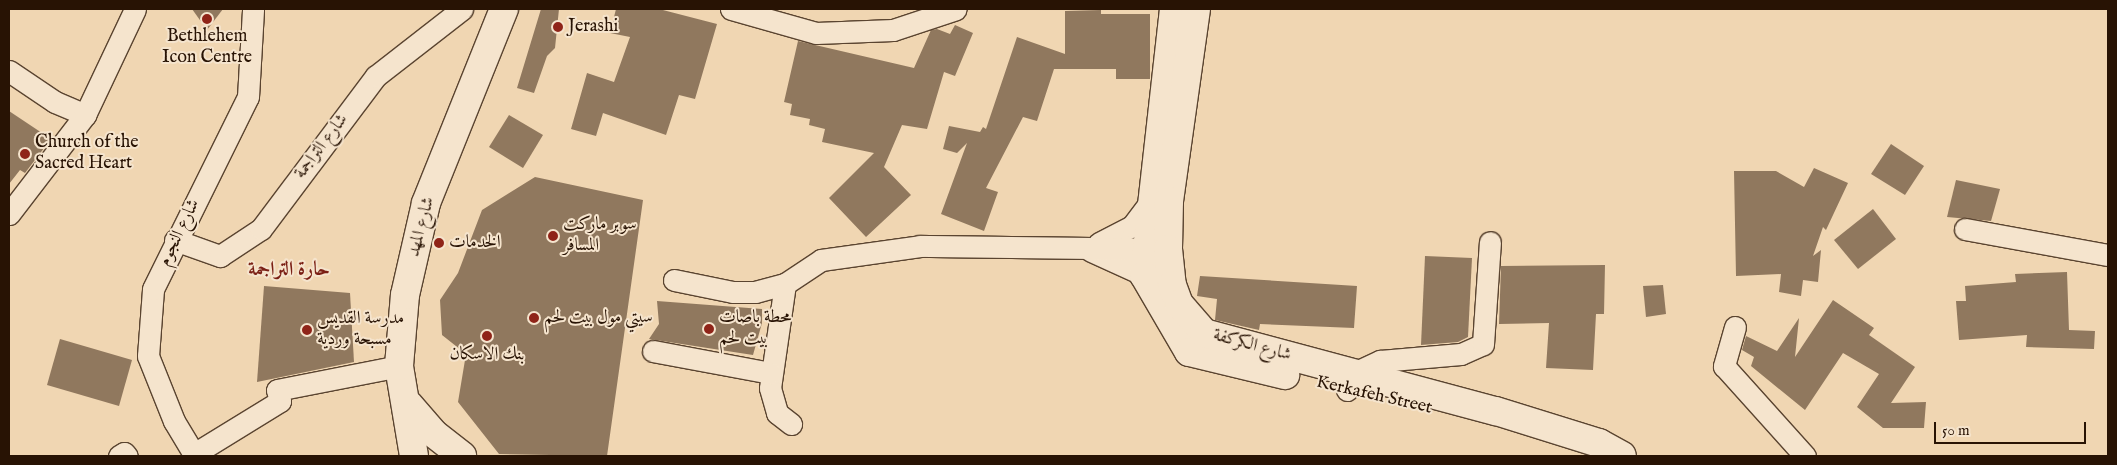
<!DOCTYPE html>
<html>
<head>
<meta charset="utf-8">
<style>
  body { margin:0 }
  #map { position:relative; width:2117px; height:465px; overflow:hidden; background:#f0d6b2; font-family:"IM FELL English",Amiri,serif }
  div>[style] { position:absolute }
  .building>* { inset:0; background:#90785e }
  .roads { filter:drop-shadow(1px 0 #5a4430) drop-shadow(-1px 0 #5a4430) drop-shadow(0 1px #5a4430) drop-shadow(0 -1px #5a4430) }
  .street>* { height:21px; margin:-10.5px; padding:0 10.5px; transform-origin:10.5px; border-radius:10.5px; background:#f5e4cd }
  .secondary>* { height:28px; margin:-14px; padding:0 14px; transform-origin:14px; border-radius:14px; background:#f5e4cd }
  .dots>* { width:14px; height:14px; translate:-50% -50%; box-sizing:border-box; border:2px solid #f5e4cd; border-radius:50% }
  span { translate:-50% -50%; white-space:nowrap; text-align:center; line-height:1.15; -webkit-text-stroke:4px #f5e4cd; paint-order:stroke }
  .poi-label { font-size:18px; color:#281304 }
  .left { translate:0 -50%; text-align:left }
  .street-label { font-size:18px; color:#281304 }
  .quarter-label { font-size:20px; color:#7a1f14; font-weight:700 }
  .frame { position:absolute; inset:0; border:10px solid #281304; pointer-events:none }
  .scale { position:absolute; left:1934px; top:422px; width:152px; height:22px; box-sizing:border-box; border:2px solid #281304; border-top:0; padding-left:6px; font-size:15px; line-height:18px; white-space:nowrap; color:#281304; -webkit-text-stroke:4px #f5e4cd; paint-order:stroke }
</style>
</head>
<body>
<div id="map">
  <div class="building">
    <i style="clip-path:polygon(192px 9px,223px 9px,207px 30px)"></i>
    <i style="clip-path:polygon(541px 9px,559px 9px,555px 48px,547px 56px,534px 93px,517px 88px)"></i>
    <i style="clip-path:polygon(616px 9px,659px 9px,717px 24px,695px 99px,679px 95px,666px 135px,603px 113px,596px 136px,571px 129px,587px 73px,614px 82px,630px 37px,610px 33px)"></i>
    <i style="clip-path:polygon(1101px 10px,1101px 14px,1150px 14px,1150px 79px,1116px 79px,1116px 69px,1054px 69px,1037px 121px,1023px 117px,986px 188px,998px 192px,984px 231px,941px 214px,967px 143px,957px 153px,943px 149px,949px 126px,980px 132px,983px 127px,986px 129px,1017px 37px,1065px 54px,1065px 11px)"></i>
    <i style="clip-path:polygon(955px 25px,973px 33px,955px 76px,944px 72px,927px 129px,902px 125px,884px 167px,911px 195px,866px 237px,829px 198px,874px 153px,822px 142px,825px 129px,809px 125px,810px 119px,790px 115px,792px 104px,784px 102px,798px 41px,914px 68px,931px 30px,937px 29px,950px 34px)"></i>
    <i style="clip-path:polygon(9px 111px,51px 139px,25px 173px,20px 170px,9px 184px)"></i>
    <i style="clip-path:polygon(509px 115px,543px 135px,523px 168px,489px 147px)"></i>
    <i style="clip-path:polygon(1891px 144px,1924px 166px,1905px 195px,1871px 174px)"></i>
    <i style="clip-path:polygon(1814px 168px,1848px 183px,1826px 230px,1823px 227px,1813px 256px,1821px 250px,1818px 282px,1803px 280px,1801px 296px,1779px 292px,1781px 274px,1736px 276px,1734px 171px,1776px 171px,1804px 187px)"></i>
    <i style="clip-path:polygon(535px 177px,643px 200px,607px 456px,499px 454px,458px 402px,466px 354px,442px 335px,440px 300px,458px 273px,482px 210px)"></i>
    <i style="clip-path:polygon(1956px 180px,2000px 189px,1991px 221px,1947px 217px)"></i>
    <i style="clip-path:polygon(1873px 209px,1896px 239px,1858px 269px,1834px 240px)"></i>
    <i style="clip-path:polygon(1425px 256px,1472px 258px,1468px 337px,1458px 342px,1421px 345px)"></i>
    <i style="clip-path:polygon(1605px 265px,1604px 314px,1596px 314px,1593px 370px,1546px 368px,1549px 323px,1499px 324px,1501px 266px)"></i>
    <i style="clip-path:polygon(2067px 272px,2069px 330px,2095px 331px,2094px 349px,2026px 347px,2027px 335px,1959px 340px,1956px 301px,1966px 301px,1965px 286px,2016px 282px,2015px 274px)"></i>
    <i style="clip-path:polygon(1200px 276px,1357px 286px,1354px 328px,1260px 324px,1259px 330px,1215px 320px,1217px 299px,1197px 296px)"></i>
    <i style="clip-path:polygon(1663px 285px,1666px 314px,1646px 317px,1643px 286px)"></i>
    <i style="clip-path:polygon(264px 286px,350px 293px,354px 362px,257px 382px)"></i>
    <i style="clip-path:polygon(1833px 300px,1874px 328px,1869px 335px,1915px 367px,1891px 403px,1926px 402px,1924px 428px,1883px 428px,1857px 407px,1879px 374px,1843px 353px,1805px 410px,1751px 366px,1754px 357px,1742px 350px,1746px 336px,1777px 351px,1799px 318px,1795px 357px)"></i>
    <i style="clip-path:polygon(657px 301px,762px 309px,762px 323px,753px 355px,649px 339px,659px 324px)"></i>
    <i style="clip-path:polygon(60px 339px,132px 360px,119px 406px,47px 385px)"></i>
  </div>
  <div class="roads">
    <div class="street">
      <i style="left:731px;top:9px;width:88px;rotate:15.8deg"></i>
      <i style="left:816px;top:33px;width:77px;rotate:-2.2deg"></i>
      <i style="left:893px;top:30px;width:66px;rotate:-18.4deg"></i>
      <i style="left:9px;top:71px;width:55px;rotate:34deg"></i>
      <i style="left:55px;top:102px;width:33px;rotate:23deg"></i>
      <i style="left:9px;top:214px;width:125px;rotate:-52.5deg"></i>
      <i style="left:85px;top:115px;width:117px;rotate:-64.7deg"></i>
      <i style="left:1965px;top:229px;width:145px;rotate:10.3deg"></i>
      <i style="left:175px;top:240px;width:48px;rotate:19.6deg"></i>
      <i style="left:220px;top:256px;width:49px;rotate:-33.4deg"></i>
      <i style="left:261px;top:229px;width:191px;rotate:-53.1deg"></i>
      <i style="left:376px;top:76px;width:109px;rotate:-37.9deg"></i>
      <i style="left:1099px;top:243px;width:37px;rotate:-27deg"></i>
      <i style="left:1132px;top:226px;width:31px;rotate:-53deg"></i>
      <i style="left:1091px;top:251px;width:58px;rotate:24.4deg"></i>
      <i style="left:674px;top:280px;width:60px;rotate:11.5deg"></i>
      <i style="left:733px;top:292px;width:22px"></i>
      <i style="left:755px;top:292px;width:31px;rotate:-15deg"></i>
      <i style="left:785px;top:284px;width:43px;rotate:-33.7deg"></i>
      <i style="left:821px;top:260px;width:100px;rotate:-8deg"></i>
      <i style="left:920px;top:246px;width:243px;rotate:0.7deg"></i>
      <i style="left:785px;top:284px;width:105px;rotate:98.2deg"></i>
      <i style="left:770px;top:388px;width:26px;rotate:74deg"></i>
      <i style="left:777px;top:413px;width:18px;rotate:38deg"></i>
      <i style="left:1735px;top:327px;width:41px;rotate:105.8deg"></i>
      <i style="left:1724px;top:366px;width:121px;rotate:48deg"></i>
      <i style="left:653px;top:351px;width:120px;rotate:10.6deg"></i>
      <i style="left:1347px;top:390px;width:18px;rotate:-68deg"></i>
      <i style="left:1354px;top:373px;width:29px;rotate:-25deg"></i>
      <i style="left:1380px;top:361px;width:81px;rotate:-4.9deg"></i>
      <i style="left:1461px;top:354px;width:24px;rotate:-24deg"></i>
      <i style="left:1483px;top:344px;width:102px;rotate:-86.1deg"></i>
      <i style="left:194px;top:454px;width:101px;rotate:-31.6deg"></i>
      <i style="left:280px;top:401px;width:11px;rotate:-105deg"></i>
      <i style="left:277px;top:390px;width:124px;rotate:-11.1deg"></i>
      <i style="left:119px;top:456px;width:6px;rotate:-31deg"></i>
      <i style="left:124px;top:453px;width:4px;rotate:45deg"></i>
      <i style="left:195px;top:456px;width:41px;rotate:-121deg"></i>
      <i style="left:174px;top:421px;width:70px;rotate:-111.8deg"></i>
      <i style="left:148px;top:356px;width:67px;rotate:-85.7deg"></i>
      <i style="left:153px;top:289px;width:214px;rotate:-63.7deg"></i>
      <i style="left:248px;top:97px;width:88px;rotate:-86.7deg"></i>
    </div>
    <div class="secondary">
      <i style="left:1174px;top:9px;width:268px;rotate:96.4deg"></i>
      <i style="left:1144px;top:275px;width:89px;rotate:59.7deg"></i>
      <i style="left:1189px;top:352px;width:99px;rotate:13.5deg"></i>
      <i style="left:1196px;top:9px;width:194px;rotate:98deg"></i>
      <i style="left:1169px;top:201px;width:48px;rotate:91.2deg"></i>
      <i style="left:1168px;top:249px;width:36px;rotate:84deg"></i>
      <i style="left:1172px;top:285px;width:20px;rotate:70deg"></i>
      <i style="left:1179px;top:304px;width:38px;rotate:49deg"></i>
      <i style="left:1204px;top:333px;width:302px;rotate:15deg"></i>
      <i style="left:1496px;top:411px;width:108px;rotate:17.3deg"></i>
      <i style="left:1599px;top:443px;width:26px;rotate:29deg"></i>
      <i style="left:409px;top:405px;width:37px;rotate:49deg"></i>
      <i style="left:433px;top:433px;width:37px;rotate:38deg"></i>
      <i style="left:414px;top:456px;width:91px;rotate:-99.5deg"></i>
      <i style="left:399px;top:366px;width:71px;rotate:-85.2deg"></i>
      <i style="left:405px;top:295px;width:94px;rotate:-77.1deg"></i>
      <i style="left:426px;top:203px;width:209px;rotate:-68.1deg"></i>
    </div>
  </div>
  <div class="dots">
    <i style="left:207px;top:19px;background:#8f2418"></i>
    <i style="left:558px;top:27px;background:#8f2418"></i>
    <i style="left:25px;top:154px;background:#8f2418"></i>
    <i style="left:553px;top:236px;background:#8f2418"></i>
    <i style="left:439px;top:243px;background:#8f2418"></i>
    <i style="left:534px;top:318px;background:#8f2418"></i>
    <i style="left:709px;top:329px;background:#8f2418"></i>
    <i style="left:307px;top:330px;background:#8f2418"></i>
    <i style="left:487px;top:336px;background:#8f2418"></i>
  </div>
  <div class="poi-label">
    <span class="left" style="left:568px;top:27px">Jerashi</span>
    <span style="left:207px;top:48px">Bethlehem<br>Icon Centre</span>
    <span class="left" style="left:35px;top:154px">Church of the<br>Sacred Heart</span>
    <span class="left" style="left:563px;top:236px">سوبر ماركت<br>المسافر</span>
    <span class="left" style="left:449px;top:243px">الخدمات</span>
    <span class="left" style="left:544px;top:318px">سيتي مول بيت لحم</span>
    <span class="left" style="left:719px;top:329px">محطة باصات<br>بيت لحم</span>
    <span class="left" style="left:317px;top:330px">مدرسة القديس<br>مسبحة وردية</span>
    <span style="left:487px;top:355px">بنك الاسكان</span>
  </div>
  <div class="street-label">
    <span style="left:322px;top:147px;rotate:-53deg">شارع التراجمة</span>
    <span style="left:422px;top:227px;rotate:-75deg">شارع المهد</span>
    <span style="left:180px;top:233px;rotate:-64deg">شارع النجوم</span>
    <span style="left:1252px;top:346px;rotate:15deg">شارع الكركفة</span>
    <span style="left:1374px;top:396px;rotate:13deg">Kerkafeh Street</span>
  </div>
  <div class="quarter-label">
    <span style="left:289px;top:269px">حارة التراجمة</span>
  </div>
  <div class="frame"></div>
  <div class="scale">50 m</div>
</div>
</body>
</html>
